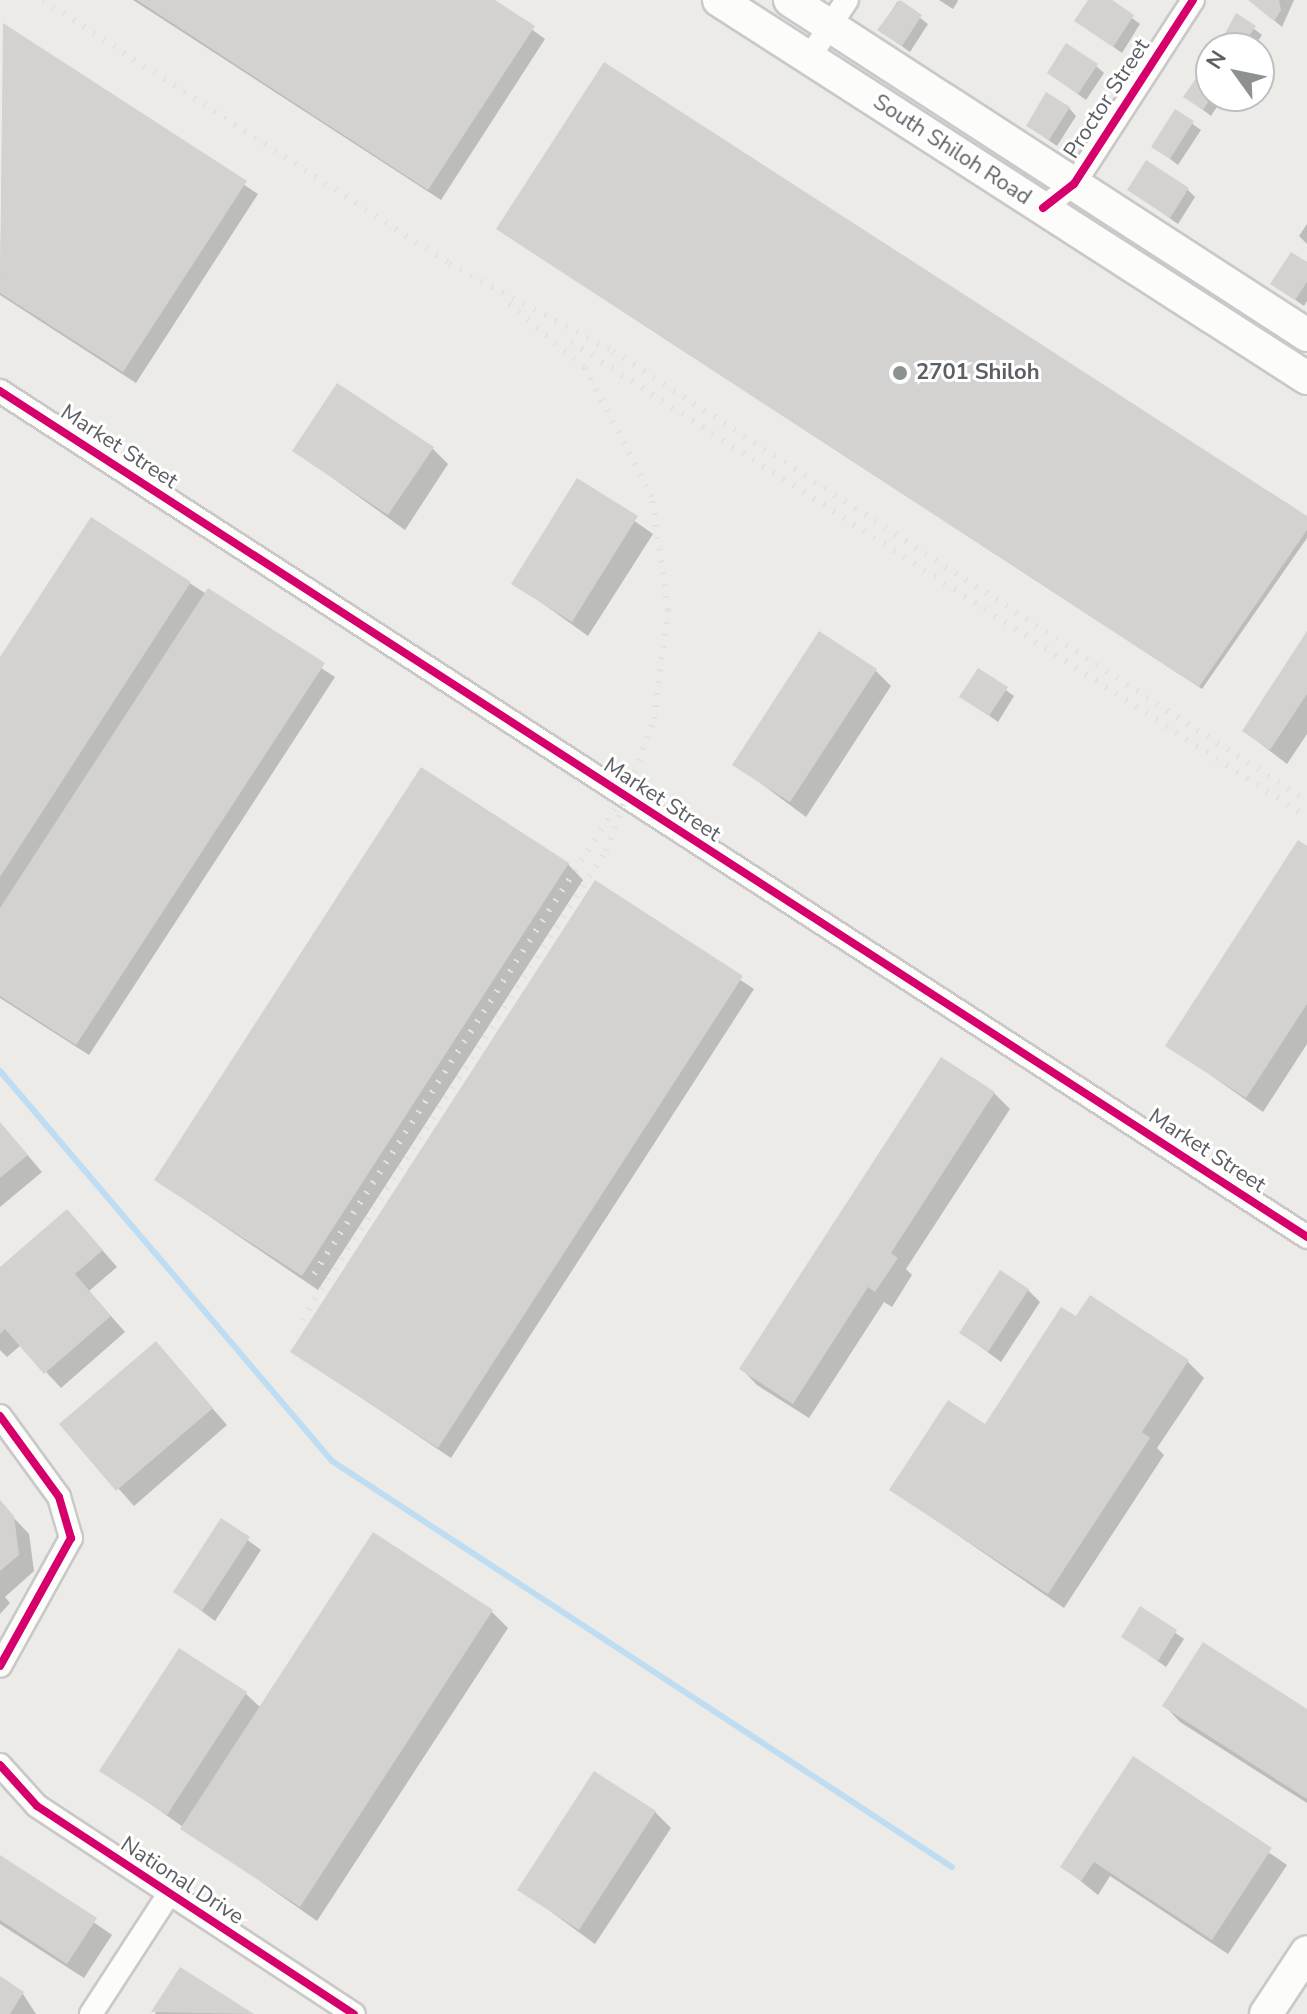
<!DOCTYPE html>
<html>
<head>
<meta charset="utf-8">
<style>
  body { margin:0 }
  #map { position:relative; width:1307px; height:2014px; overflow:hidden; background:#ecebe7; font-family:"Nunito Sans",sans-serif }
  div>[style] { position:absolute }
  .shadow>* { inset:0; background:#0003 }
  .stream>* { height:6px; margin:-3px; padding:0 3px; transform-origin:3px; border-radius:3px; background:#beddf3 }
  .building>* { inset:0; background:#d3d2d0 }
  .roads { filter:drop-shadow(2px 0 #c8c9c8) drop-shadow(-2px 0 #c8c9c8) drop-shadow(0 2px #c8c9c8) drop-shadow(0 -2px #c8c9c8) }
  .minor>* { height:22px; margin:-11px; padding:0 11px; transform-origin:11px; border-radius:11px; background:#fcfcfb }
  .secondary>* { height:32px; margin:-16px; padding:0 16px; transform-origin:16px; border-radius:16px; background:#fcfcfb }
  .rail>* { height:6px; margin-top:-3px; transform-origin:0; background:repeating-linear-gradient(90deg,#e3e2e2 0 2px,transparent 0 12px) }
  .cycleway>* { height:8px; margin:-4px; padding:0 4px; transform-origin:4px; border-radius:4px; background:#d6006c }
  .dots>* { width:22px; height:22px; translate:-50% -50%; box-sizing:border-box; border:4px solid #fff; border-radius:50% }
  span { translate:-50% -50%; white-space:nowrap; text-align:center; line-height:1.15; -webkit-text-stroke:6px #fff; paint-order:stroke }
  .street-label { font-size:22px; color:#5c6064 }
  .poi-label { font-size:22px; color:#5c6064; font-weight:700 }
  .left { translate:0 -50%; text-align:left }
  .north { position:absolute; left:1195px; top:32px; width:80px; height:80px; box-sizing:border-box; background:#fff; border:2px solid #bebfc1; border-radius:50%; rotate:303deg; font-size:22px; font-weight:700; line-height:32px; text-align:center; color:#5c6064 }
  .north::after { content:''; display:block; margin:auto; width:28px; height:36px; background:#8e9192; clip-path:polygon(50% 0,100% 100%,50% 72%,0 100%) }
</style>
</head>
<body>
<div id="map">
  <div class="shadow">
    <i style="clip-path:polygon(133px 0,491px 0,545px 39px,441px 200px)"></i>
    <i style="clip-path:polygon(939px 0,957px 0,958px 1px,953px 9px)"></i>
    <i style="clip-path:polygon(1090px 0,1108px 0,1140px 24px,1122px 53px,1077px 21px)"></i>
    <i style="clip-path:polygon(1250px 0,1294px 0,1282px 27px)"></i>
    <i style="clip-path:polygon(898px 1px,928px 24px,910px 52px,879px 30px)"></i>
    <i style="clip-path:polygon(1237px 16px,1262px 35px,1253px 48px,1219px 48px)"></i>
    <i style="clip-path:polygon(4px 25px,258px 194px,136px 383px,0 295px)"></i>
    <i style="clip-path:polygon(1207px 64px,1211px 96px,1224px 96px,1211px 116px,1186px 97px)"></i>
    <i style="clip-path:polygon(1096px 66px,1104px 73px,1086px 100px,1049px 73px)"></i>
    <i style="clip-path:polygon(1069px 108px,1076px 116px,1057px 146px,1028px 126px)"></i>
    <i style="clip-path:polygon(1176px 112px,1201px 130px,1178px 165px,1153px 146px)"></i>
    <i style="clip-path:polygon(1130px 190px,1188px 190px,1195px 197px,1178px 224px)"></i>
    <i style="clip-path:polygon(1307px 224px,1307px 244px,1299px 236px)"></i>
    <i style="clip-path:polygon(501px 232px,1307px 518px,1307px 538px,1202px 689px)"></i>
    <i style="clip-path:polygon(1307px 264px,1307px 301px,1304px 306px,1273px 284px)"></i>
    <i style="clip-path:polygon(432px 448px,448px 464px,405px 530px,295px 451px)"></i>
    <i style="clip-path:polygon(578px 481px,653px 534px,588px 636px,514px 583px)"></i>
    <i style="clip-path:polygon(92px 520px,335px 677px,89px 1055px,0 998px,0 661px)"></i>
    <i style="clip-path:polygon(1307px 635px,1307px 734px,1287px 764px,1244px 731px)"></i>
    <i style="clip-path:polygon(875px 670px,891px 686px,806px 817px,735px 764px)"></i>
    <i style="clip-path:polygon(978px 670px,1014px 696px,998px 722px,962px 696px)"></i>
    <i style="clip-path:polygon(1307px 848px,1307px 1044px,1263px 1112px,1168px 1045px)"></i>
    <i style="clip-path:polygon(568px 864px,583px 880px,318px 1290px,156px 1180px)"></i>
    <i style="clip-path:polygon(595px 883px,754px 989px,451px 1458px,292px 1351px)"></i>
    <i style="clip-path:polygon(994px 1093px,1010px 1109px,906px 1269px,912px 1275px,892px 1307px,884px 1302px,809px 1418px,757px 1385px,742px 1369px)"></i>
    <i style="clip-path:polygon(0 1123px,42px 1172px,0 1207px)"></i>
    <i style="clip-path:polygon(82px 1227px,117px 1267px,89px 1291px,125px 1332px,61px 1388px,21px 1345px,7px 1357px,0 1350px,0 1269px)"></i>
    <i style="clip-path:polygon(1028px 1290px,1040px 1302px,1001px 1362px,962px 1333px)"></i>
    <i style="clip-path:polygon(1076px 1319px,1188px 1362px,1204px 1378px,1157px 1448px,1164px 1455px,1064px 1608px,892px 1490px,985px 1427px)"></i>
    <i style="clip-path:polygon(156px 1344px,227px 1425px,134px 1506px,62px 1425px)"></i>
    <i style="clip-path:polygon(0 1503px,29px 1534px,34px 1571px,5px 1597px,10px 1603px,0 1614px)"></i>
    <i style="clip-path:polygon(222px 1521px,261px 1550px,215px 1621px,176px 1592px)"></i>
    <i style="clip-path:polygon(1141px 1609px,1184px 1639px,1166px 1667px,1123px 1636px)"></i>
    <i style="clip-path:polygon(492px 1612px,508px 1628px,317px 1921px,102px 1770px,246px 1694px,261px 1708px)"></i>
    <i style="clip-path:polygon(1165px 1706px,1307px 1712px,1307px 1803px,1180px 1722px)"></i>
    <i style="clip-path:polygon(1133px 1759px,1287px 1865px,1228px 1954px,1110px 1876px,1098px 1895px,1063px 1867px)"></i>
    <i style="clip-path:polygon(655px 1812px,671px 1828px,595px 1944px,520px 1889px)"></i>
    <i style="clip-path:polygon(0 1857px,112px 1935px,84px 1978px,0 1924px)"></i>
    <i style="clip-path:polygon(181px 1970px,250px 2014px,155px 2014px)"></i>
    <i style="clip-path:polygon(0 1979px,23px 1994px,36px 2014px,0 2014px)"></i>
  </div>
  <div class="stream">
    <i style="left:0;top:1071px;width:512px;rotate:49.59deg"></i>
    <i style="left:332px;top:1461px;width:741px;rotate:33.22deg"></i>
  </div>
  <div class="building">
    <i style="clip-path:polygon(137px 0,495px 0,535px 26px,428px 190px)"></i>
    <i style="clip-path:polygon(900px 0,922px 15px,902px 46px,877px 30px)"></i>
    <i style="clip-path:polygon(1088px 0,1112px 0,1134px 15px,1113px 47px,1074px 21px)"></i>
    <i style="clip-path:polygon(1248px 0,1279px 0,1281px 10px,1274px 21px)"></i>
    <i style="clip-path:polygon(1236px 13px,1256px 26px,1241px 48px,1217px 48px)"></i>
    <i style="clip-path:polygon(3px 23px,247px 181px,123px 372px,0 293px)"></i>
    <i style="clip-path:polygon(1066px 43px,1098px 64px,1078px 94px,1047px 73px)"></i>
    <i style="clip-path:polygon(604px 62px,1307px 516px,1307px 530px,1199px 687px,496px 229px)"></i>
    <i style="clip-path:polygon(1207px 62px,1212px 96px,1203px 110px,1183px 97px)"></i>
    <i style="clip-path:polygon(1046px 92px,1070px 107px,1049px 140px,1026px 126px)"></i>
    <i style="clip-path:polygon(1175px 109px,1194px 121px,1170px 159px,1151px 147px)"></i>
    <i style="clip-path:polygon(1146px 160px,1189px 188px,1170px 218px,1127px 190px)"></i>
    <i style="clip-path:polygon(1291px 252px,1307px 262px,1307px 282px,1295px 300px,1270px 284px)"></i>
    <i style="clip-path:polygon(337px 383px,434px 447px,388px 515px,292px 451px)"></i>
    <i style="clip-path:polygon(577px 478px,638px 516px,572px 622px,511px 584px)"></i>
    <i style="clip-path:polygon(91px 517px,191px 582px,0 877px,0 657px)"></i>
    <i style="clip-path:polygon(208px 588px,325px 663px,76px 1045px,0 996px,0 908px)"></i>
    <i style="clip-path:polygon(819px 631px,877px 669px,790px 802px,732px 765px)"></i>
    <i style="clip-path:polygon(1307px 631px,1307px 694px,1270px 750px,1242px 731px)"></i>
    <i style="clip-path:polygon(978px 668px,1008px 687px,989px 716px,959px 697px)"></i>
    <i style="clip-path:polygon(421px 767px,569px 863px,302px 1276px,154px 1180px)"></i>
    <i style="clip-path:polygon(1298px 840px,1307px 846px,1307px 1004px,1246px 1098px,1165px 1046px)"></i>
    <i style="clip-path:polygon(595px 880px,743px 976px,438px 1448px,290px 1352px)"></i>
    <i style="clip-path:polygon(941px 1057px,995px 1092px,891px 1253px,898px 1258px,875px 1292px,868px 1287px,793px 1404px,739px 1369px)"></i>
    <i style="clip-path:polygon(0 1122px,28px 1155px,0 1178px)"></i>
    <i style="clip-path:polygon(67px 1209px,103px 1250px,75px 1274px,111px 1316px,44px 1374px,5px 1329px,0 1334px,0 1267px)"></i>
    <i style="clip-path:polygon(1000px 1270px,1029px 1289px,988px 1352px,959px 1333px)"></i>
    <i style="clip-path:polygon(1090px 1295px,1189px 1360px,1142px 1432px,1150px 1438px,1048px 1594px,889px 1490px,948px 1400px,985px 1424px,1061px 1307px,1076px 1316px)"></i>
    <i style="clip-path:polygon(156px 1341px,213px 1408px,116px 1491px,59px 1424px)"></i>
    <i style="clip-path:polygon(0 1500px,14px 1516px,19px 1555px,0 1571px)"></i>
    <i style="clip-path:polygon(221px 1518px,250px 1537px,202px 1611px,173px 1592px)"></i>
    <i style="clip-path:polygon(373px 1532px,493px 1610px,300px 1907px,180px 1829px)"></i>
    <i style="clip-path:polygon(1140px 1606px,1177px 1630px,1158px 1661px,1121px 1637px)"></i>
    <i style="clip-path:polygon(1203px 1642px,1307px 1709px,1307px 1799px,1162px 1706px)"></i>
    <i style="clip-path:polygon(179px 1648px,247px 1692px,167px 1815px,99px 1771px)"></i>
    <i style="clip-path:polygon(1133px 1756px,1272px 1848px,1212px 1940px,1094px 1862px,1081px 1881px,1060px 1867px)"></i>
    <i style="clip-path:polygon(594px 1771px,656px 1811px,579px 1930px,517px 1890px)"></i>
    <i style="clip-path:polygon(0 1855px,97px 1918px,67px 1964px,0 1920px)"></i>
    <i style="clip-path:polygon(180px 1967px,254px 2014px,151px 2012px)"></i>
    <i style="clip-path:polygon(0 1976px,24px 1992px,10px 2014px,0 2014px)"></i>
  </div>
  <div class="roads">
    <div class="minor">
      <i style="left:809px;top:58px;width:69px;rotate:-56.8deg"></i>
      <i style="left:1043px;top:208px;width:39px;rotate:-38deg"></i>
      <i style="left:1074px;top:184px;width:219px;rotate:-57.1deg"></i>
      <i style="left:0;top:391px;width:1557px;rotate:32.91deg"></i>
      <i style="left:0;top:1416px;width:100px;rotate:53.9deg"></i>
      <i style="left:59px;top:1497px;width:43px;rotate:73.7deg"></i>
      <i style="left:71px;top:1538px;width:146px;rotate:119deg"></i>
      <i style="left:0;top:1765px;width:55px;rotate:47.9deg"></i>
      <i style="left:37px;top:1806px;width:379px;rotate:33.3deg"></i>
      <i style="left:91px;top:2014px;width:143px;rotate:-57deg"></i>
    </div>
    <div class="secondary">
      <i style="left:719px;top:0;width:699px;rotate:32.74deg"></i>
      <i style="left:790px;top:0;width:616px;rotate:32.94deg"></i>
      <i style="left:1266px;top:2014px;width:74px;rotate:-56.5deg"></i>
    </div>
  </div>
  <div class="rail">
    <i style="left:43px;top:0;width:484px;rotate:33deg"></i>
    <i style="left:449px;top:264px;width:186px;rotate:27.9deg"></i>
    <i style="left:613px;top:351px;width:827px;rotate:32.96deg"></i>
    <i style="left:571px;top:342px;width:876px;rotate:32.84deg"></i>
    <i style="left:314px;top:1274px;width:560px;rotate:-57.1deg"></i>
    <i style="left:302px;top:1320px;width:559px;rotate:-57.05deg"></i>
    <i style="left:606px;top:851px;width:140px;rotate:-70deg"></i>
    <i style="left:654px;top:719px;width:110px;rotate:-82.7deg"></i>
    <i style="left:668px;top:610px;width:114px;rotate:-98.1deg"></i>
    <i style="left:652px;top:497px;width:147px;rotate:-117.6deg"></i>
    <i style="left:584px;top:367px;width:98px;rotate:-140deg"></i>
  </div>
  <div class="cycleway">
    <i style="left:1043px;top:208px;width:39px;rotate:-38deg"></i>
    <i style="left:1074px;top:184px;width:219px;rotate:-57.1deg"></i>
    <i style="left:0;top:391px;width:1557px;rotate:32.91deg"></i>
    <i style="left:0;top:1416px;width:100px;rotate:53.9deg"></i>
    <i style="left:59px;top:1497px;width:43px;rotate:73.7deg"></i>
    <i style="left:71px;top:1538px;width:146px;rotate:119deg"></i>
    <i style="left:0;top:1765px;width:55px;rotate:47.9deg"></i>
    <i style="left:37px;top:1806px;width:379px;rotate:33.3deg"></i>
  </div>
  <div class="dots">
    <i style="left:900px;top:373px;background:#8e9192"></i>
  </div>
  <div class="street-label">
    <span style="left:1107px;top:99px;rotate:-57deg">Proctor Street</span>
    <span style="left:952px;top:150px;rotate:33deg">South Shiloh Road</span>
    <span style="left:119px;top:447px;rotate:33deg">Market Street</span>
    <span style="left:662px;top:800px;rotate:33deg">Market Street</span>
    <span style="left:1207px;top:1151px;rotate:33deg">Market Street</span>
    <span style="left:182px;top:1881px;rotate:33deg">National Drive</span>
  </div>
  <div class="poi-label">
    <span class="left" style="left:916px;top:373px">2701 Shiloh</span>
  </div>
  <div class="north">N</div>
</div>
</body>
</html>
